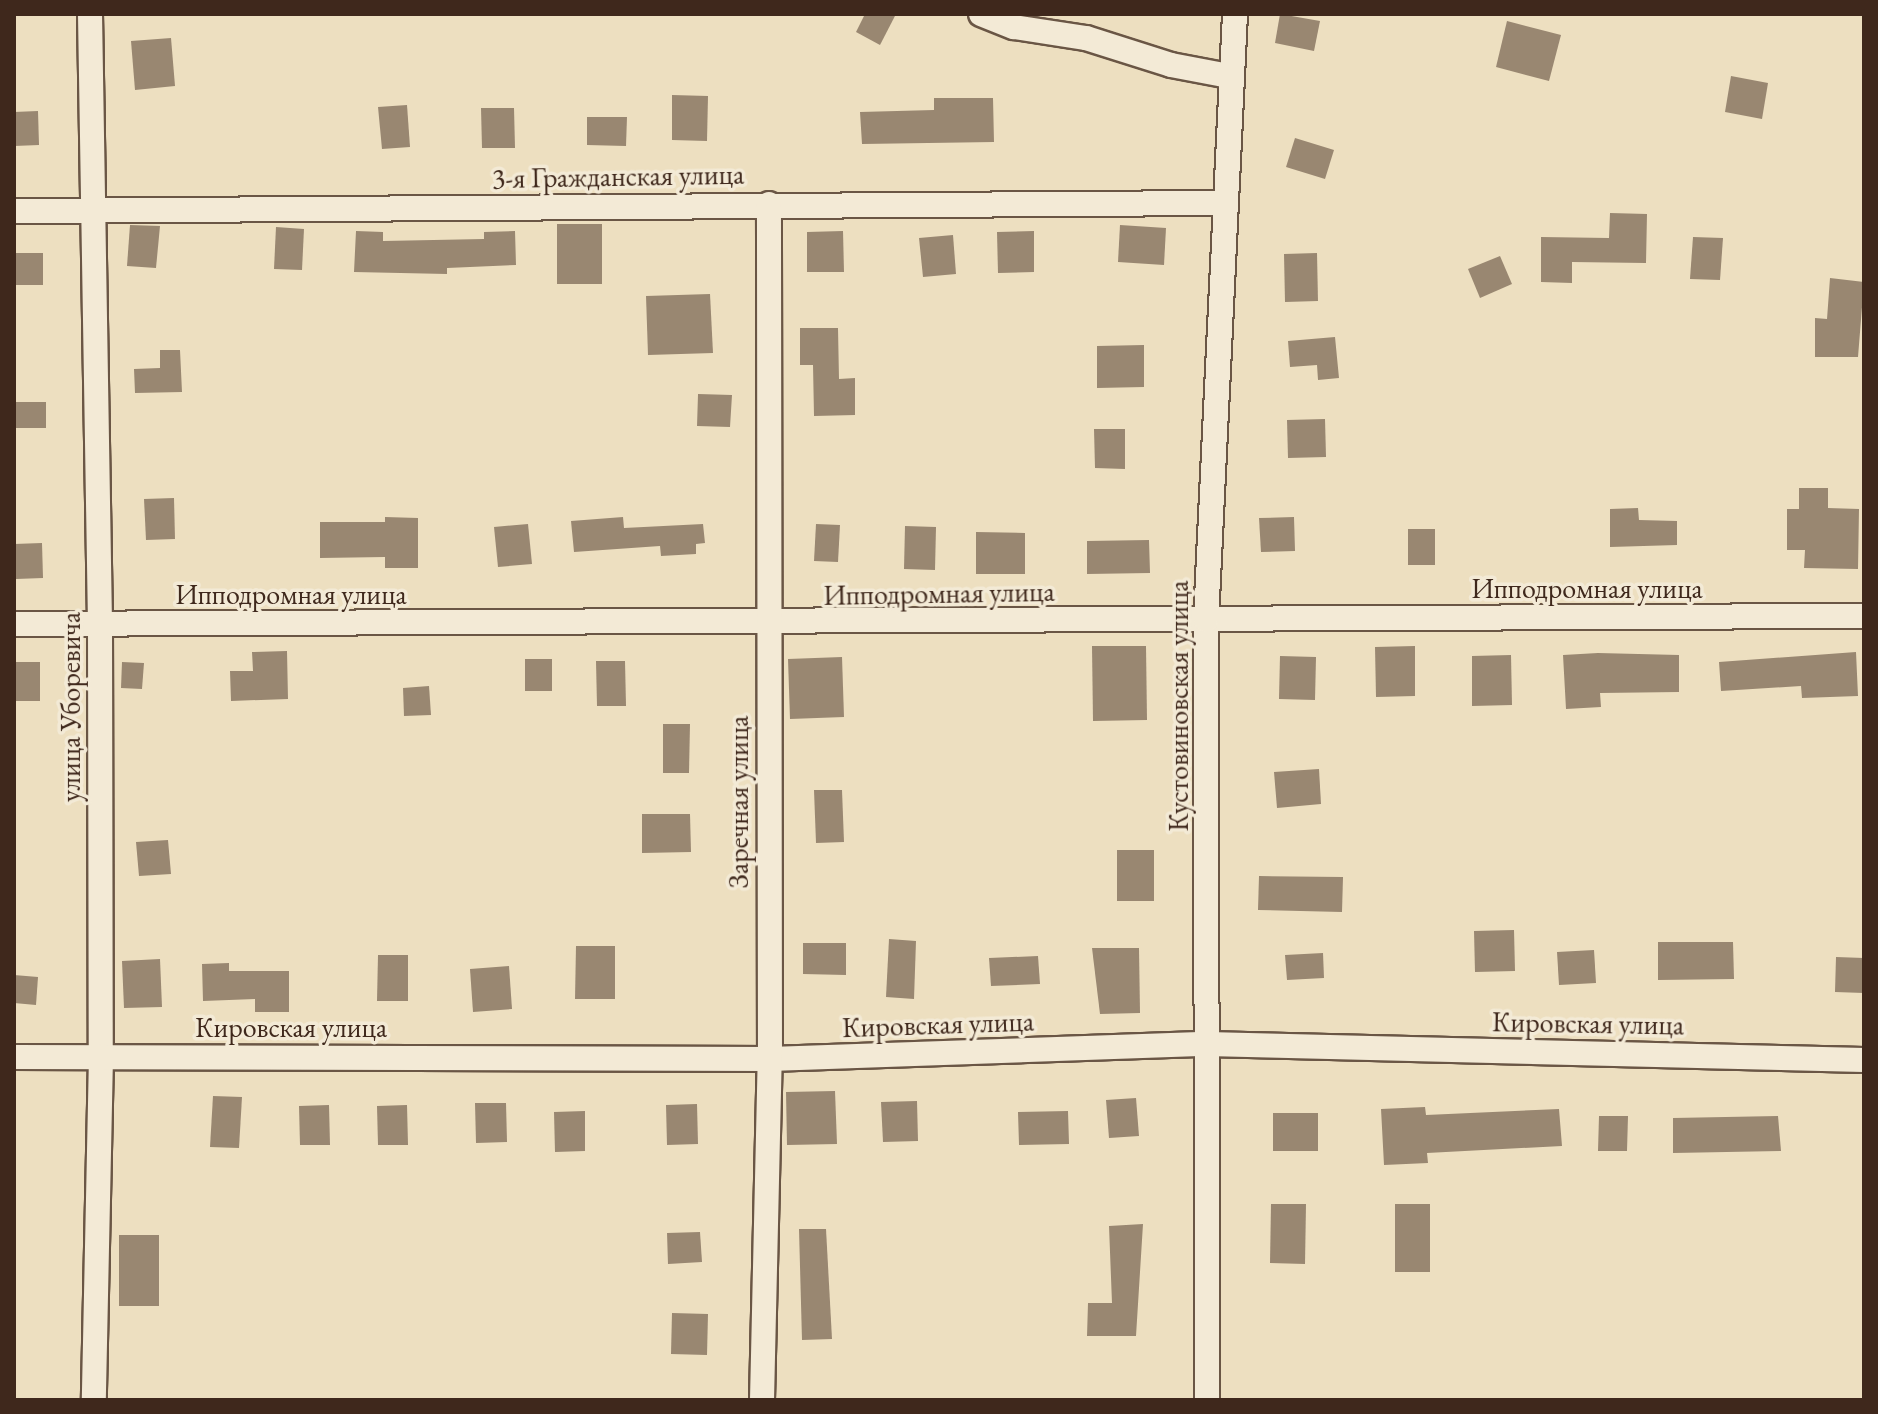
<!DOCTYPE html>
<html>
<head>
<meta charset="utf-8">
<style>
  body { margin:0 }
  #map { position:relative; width:1878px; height:1414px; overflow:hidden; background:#eddfc0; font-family:"EB Garamond",serif }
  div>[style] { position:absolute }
  .building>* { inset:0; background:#998771 }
  .roads { filter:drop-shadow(2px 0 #6a5645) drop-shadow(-2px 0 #6a5645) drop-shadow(0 2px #6a5645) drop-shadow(0 -2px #6a5645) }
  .minor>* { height:24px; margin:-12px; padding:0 12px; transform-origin:12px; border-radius:12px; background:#f3ead6 }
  span { translate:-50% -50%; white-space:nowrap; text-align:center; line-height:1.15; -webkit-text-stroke:7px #f3ead6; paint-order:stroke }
  .street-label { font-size:28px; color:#3f281c }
  .frame { position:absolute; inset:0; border:16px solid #3f281c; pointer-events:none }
</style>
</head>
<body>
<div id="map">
  <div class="building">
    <i style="clip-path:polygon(865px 14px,896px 14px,880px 45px,856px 32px)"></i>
    <i style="clip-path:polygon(1280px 14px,1320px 21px,1314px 51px,1275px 43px)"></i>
    <i style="clip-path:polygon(1507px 21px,1561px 35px,1549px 81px,1496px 67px)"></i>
    <i style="clip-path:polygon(171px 38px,175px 86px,135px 90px,131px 41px)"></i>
    <i style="clip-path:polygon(1731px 76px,1768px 83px,1762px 119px,1725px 112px)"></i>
    <i style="clip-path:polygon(672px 95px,708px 96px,707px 141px,672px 140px)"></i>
    <i style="clip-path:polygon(934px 98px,993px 98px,994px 142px,862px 144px,860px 112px,934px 110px)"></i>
    <i style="clip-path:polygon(407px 105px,410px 147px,382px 149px,378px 107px)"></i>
    <i style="clip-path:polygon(481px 108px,514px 108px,515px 148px,482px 148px)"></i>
    <i style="clip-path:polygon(38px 111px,39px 145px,14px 146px,14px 112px)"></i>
    <i style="clip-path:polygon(587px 117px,627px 117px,626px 146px,587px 145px)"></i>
    <i style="clip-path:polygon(1295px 138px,1334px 150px,1325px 179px,1286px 167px)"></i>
    <i style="clip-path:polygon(1610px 213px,1647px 214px,1646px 263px,1572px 262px,1572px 283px,1541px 282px,1541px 237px,1609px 238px)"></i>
    <i style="clip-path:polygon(557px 224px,602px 224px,602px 284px,557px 284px)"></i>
    <i style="clip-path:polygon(130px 225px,160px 226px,156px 268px,127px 266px)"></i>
    <i style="clip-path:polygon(1120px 225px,1166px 228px,1164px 265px,1118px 262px)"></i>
    <i style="clip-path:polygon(276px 227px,304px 229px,302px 270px,274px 269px)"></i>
    <i style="clip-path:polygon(356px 231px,383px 232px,383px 241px,484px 239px,484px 232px,515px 231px,516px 265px,447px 268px,447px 274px,354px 272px)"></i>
    <i style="clip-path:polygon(843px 231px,844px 272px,807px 272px,807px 232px)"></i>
    <i style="clip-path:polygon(1034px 231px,1034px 272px,998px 273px,997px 232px)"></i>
    <i style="clip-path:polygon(953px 235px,956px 274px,923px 277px,919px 238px)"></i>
    <i style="clip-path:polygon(1693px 237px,1723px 238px,1720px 280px,1690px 279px)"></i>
    <i style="clip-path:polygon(14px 253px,43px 253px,43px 285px,14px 285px)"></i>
    <i style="clip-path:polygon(1317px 253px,1318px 301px,1285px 302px,1284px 254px)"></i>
    <i style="clip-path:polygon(1500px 256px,1512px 284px,1480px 298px,1468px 269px)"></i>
    <i style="clip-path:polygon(1830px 278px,1864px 282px,1858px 357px,1815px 357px,1815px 318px,1827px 319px)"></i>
    <i style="clip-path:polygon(710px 294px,713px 353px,648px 355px,646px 296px)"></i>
    <i style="clip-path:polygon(800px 328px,838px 328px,839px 379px,855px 378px,855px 415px,814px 416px,813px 365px,800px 365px)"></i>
    <i style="clip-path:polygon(1335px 337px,1339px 378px,1318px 380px,1317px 365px,1290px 367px,1288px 341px)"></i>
    <i style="clip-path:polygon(1144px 345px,1144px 387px,1097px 388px,1097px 346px)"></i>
    <i style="clip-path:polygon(160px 350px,180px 350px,182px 392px,135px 393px,134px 369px,160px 368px)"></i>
    <i style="clip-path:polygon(698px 394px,732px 395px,730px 427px,697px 426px)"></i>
    <i style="clip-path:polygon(14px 402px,46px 402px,46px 428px,14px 428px)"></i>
    <i style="clip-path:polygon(1325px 419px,1326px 457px,1288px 458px,1287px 420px)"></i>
    <i style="clip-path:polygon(1094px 429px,1125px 429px,1125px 469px,1095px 468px)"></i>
    <i style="clip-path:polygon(1799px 488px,1828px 488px,1828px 508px,1859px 509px,1858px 569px,1804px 568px,1805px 550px,1787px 550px,1787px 509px,1799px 509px)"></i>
    <i style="clip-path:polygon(174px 498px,175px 539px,146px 540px,144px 499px)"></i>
    <i style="clip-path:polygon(1638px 508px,1639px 520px,1677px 521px,1677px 545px,1610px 547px,1610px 509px)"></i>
    <i style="clip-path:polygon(385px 517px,418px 518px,418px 568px,385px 568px,385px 557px,320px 558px,320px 522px,385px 522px)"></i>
    <i style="clip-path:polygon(623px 517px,624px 528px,703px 524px,705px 543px,696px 544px,696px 554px,661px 556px,660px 546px,574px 552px,571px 521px)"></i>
    <i style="clip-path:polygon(1294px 517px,1295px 551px,1261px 552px,1259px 518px)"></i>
    <i style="clip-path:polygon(528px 524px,532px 564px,498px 567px,494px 527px)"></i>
    <i style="clip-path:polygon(816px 524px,840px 525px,838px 562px,814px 561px)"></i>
    <i style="clip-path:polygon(905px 526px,936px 527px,935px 570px,904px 569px)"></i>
    <i style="clip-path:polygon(1408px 529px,1435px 529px,1435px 565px,1408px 565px)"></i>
    <i style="clip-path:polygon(976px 532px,1025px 533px,1025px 574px,976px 574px)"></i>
    <i style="clip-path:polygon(1149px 540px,1150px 573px,1087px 574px,1087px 541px)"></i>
    <i style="clip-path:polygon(42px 543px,43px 578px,16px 579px,14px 544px)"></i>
    <i style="clip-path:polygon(1092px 646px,1146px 646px,1147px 720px,1093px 721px)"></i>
    <i style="clip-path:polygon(1415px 646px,1415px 696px,1376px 697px,1375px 647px)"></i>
    <i style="clip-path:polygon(287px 651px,288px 699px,231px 701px,230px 671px,253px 671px,252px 652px)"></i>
    <i style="clip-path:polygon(1856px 652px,1858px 696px,1802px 698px,1801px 686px,1721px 691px,1719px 662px)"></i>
    <i style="clip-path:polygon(1598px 653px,1679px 655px,1679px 692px,1600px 693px,1601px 707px,1566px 709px,1563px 655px)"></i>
    <i style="clip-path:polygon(1511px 655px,1512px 705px,1472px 706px,1472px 656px)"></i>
    <i style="clip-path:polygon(1280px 656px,1316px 657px,1315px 700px,1279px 699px)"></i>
    <i style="clip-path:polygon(842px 657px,844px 717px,790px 719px,788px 659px)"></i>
    <i style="clip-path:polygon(525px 659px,552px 659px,552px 691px,525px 691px)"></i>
    <i style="clip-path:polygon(596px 661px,625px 661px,626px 706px,597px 706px)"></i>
    <i style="clip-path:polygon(14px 662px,40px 662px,40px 701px,14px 701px)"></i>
    <i style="clip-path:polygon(122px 662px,144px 663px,142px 689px,121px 688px)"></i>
    <i style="clip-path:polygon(429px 686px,431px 715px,404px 716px,403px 688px)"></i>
    <i style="clip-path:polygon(663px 724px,690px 724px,689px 773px,663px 773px)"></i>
    <i style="clip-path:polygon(1319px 769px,1321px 804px,1277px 808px,1274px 772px)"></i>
    <i style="clip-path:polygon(814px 790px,842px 790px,844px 842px,816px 843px)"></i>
    <i style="clip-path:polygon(642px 814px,690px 814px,691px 852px,642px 853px)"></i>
    <i style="clip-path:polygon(168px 840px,171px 874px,139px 876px,136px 842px)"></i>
    <i style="clip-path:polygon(1117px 850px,1154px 850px,1154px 901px,1117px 901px)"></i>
    <i style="clip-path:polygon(1259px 876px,1343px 877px,1342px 912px,1258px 910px)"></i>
    <i style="clip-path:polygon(1514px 930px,1515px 971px,1475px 972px,1474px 931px)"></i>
    <i style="clip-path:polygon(889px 939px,916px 941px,914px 999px,886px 997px)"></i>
    <i style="clip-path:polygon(1658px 942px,1733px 942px,1734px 979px,1658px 980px)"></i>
    <i style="clip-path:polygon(803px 943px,846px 943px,846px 975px,803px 974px)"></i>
    <i style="clip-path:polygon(576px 946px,615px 946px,615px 999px,575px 999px)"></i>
    <i style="clip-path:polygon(1092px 948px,1139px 948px,1140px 1013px,1100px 1014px)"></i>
    <i style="clip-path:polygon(1594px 950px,1596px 983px,1559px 985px,1557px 952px)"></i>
    <i style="clip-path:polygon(1323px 953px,1324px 978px,1287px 980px,1285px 955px)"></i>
    <i style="clip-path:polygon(378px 955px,408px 955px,408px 1001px,377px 1001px)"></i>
    <i style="clip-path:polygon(1038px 956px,1040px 984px,991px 986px,989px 958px)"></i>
    <i style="clip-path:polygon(1836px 957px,1864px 958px,1864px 993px,1835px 992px)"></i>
    <i style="clip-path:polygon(160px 959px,162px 1007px,124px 1008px,122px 961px)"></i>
    <i style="clip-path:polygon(229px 963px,229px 971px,289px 971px,289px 1012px,255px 1012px,255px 999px,203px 1001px,202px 964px)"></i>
    <i style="clip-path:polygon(509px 966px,512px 1009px,473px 1012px,470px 969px)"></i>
    <i style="clip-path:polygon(14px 975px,38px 977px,36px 1005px,14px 1003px)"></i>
    <i style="clip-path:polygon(835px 1091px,837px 1144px,787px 1145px,786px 1092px)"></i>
    <i style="clip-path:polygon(213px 1096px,242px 1097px,239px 1148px,210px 1147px)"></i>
    <i style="clip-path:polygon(1136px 1098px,1139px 1136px,1109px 1138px,1106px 1100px)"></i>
    <i style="clip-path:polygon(917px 1101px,918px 1141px,883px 1142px,881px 1102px)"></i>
    <i style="clip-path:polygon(475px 1103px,506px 1103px,507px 1142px,476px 1143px)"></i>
    <i style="clip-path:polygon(697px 1104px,698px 1144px,667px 1145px,666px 1105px)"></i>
    <i style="clip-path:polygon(329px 1105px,330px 1145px,300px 1145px,299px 1106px)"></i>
    <i style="clip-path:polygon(407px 1105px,408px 1145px,378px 1145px,377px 1106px)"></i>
    <i style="clip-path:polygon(1425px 1107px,1426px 1115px,1559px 1109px,1562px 1146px,1427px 1153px,1428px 1163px,1384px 1165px,1381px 1109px)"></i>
    <i style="clip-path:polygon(585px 1111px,585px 1151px,555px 1152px,554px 1112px)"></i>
    <i style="clip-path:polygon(1068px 1111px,1069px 1144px,1019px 1145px,1018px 1112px)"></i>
    <i style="clip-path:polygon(1273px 1113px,1318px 1113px,1318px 1151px,1273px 1151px)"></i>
    <i style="clip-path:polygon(1599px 1116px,1628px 1116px,1627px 1151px,1598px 1151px)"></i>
    <i style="clip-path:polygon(1778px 1116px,1781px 1151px,1673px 1153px,1673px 1118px)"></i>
    <i style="clip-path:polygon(1271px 1204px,1306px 1204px,1305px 1264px,1270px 1263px)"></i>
    <i style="clip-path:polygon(1395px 1204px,1430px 1204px,1430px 1272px,1395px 1272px)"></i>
    <i style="clip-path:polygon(1143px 1224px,1136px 1336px,1087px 1336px,1088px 1303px,1112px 1303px,1109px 1226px)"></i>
    <i style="clip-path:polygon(799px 1229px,826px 1229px,832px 1339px,802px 1340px)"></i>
    <i style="clip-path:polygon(700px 1232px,702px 1262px,668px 1264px,667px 1233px)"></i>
    <i style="clip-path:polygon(119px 1235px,159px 1235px,159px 1306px,119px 1306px)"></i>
    <i style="clip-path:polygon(672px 1313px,708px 1314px,707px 1355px,671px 1354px)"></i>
  </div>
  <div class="roads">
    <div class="minor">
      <i style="left:90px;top:14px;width:610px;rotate:89.06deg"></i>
      <i style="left:100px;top:624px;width:432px;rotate:89.9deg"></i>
      <i style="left:101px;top:1056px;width:344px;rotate:91.2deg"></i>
      <i style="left:981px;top:14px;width:35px;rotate:22deg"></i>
      <i style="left:1014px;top:27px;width:73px;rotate:8.7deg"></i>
      <i style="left:1086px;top:38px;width:89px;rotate:17.6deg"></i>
      <i style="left:1171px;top:65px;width:59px;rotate:10.7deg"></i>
      <i style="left:14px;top:211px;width:1209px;rotate:-0.38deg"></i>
      <i style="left:14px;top:624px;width:1850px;rotate:-0.25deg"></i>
      <i style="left:14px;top:1057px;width:756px;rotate:0.15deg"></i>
      <i style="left:770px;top:1059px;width:437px;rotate:-2deg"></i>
      <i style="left:1207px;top:1044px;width:657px;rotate:1.4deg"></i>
      <i style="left:762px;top:1400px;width:341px;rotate:-88.7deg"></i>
      <i style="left:770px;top:1059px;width:855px;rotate:-90.07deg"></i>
      <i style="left:1207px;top:1400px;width:780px;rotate:-90.07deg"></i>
      <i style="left:1206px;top:620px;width:607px;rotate:-87.26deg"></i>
    </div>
  </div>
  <div class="street-label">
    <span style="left:618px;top:176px;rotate:-1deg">3-я Гражданская улица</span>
    <span style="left:1587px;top:588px">Ипподромная улица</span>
    <span style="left:939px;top:593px;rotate:-1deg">Ипподромная улица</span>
    <span style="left:291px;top:594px">Ипподромная улица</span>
    <span style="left:1178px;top:706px;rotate:-90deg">Кустовиновская улица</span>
    <span style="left:70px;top:707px;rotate:-90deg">улица Уборевича</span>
    <span style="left:738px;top:802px;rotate:-90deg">Заречная улица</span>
    <span style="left:1588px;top:1023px;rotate:1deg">Кировская улица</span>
    <span style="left:938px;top:1024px;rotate:-2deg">Кировская улица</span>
    <span style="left:291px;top:1027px">Кировская улица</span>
  </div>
  <div class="frame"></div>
</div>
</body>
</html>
